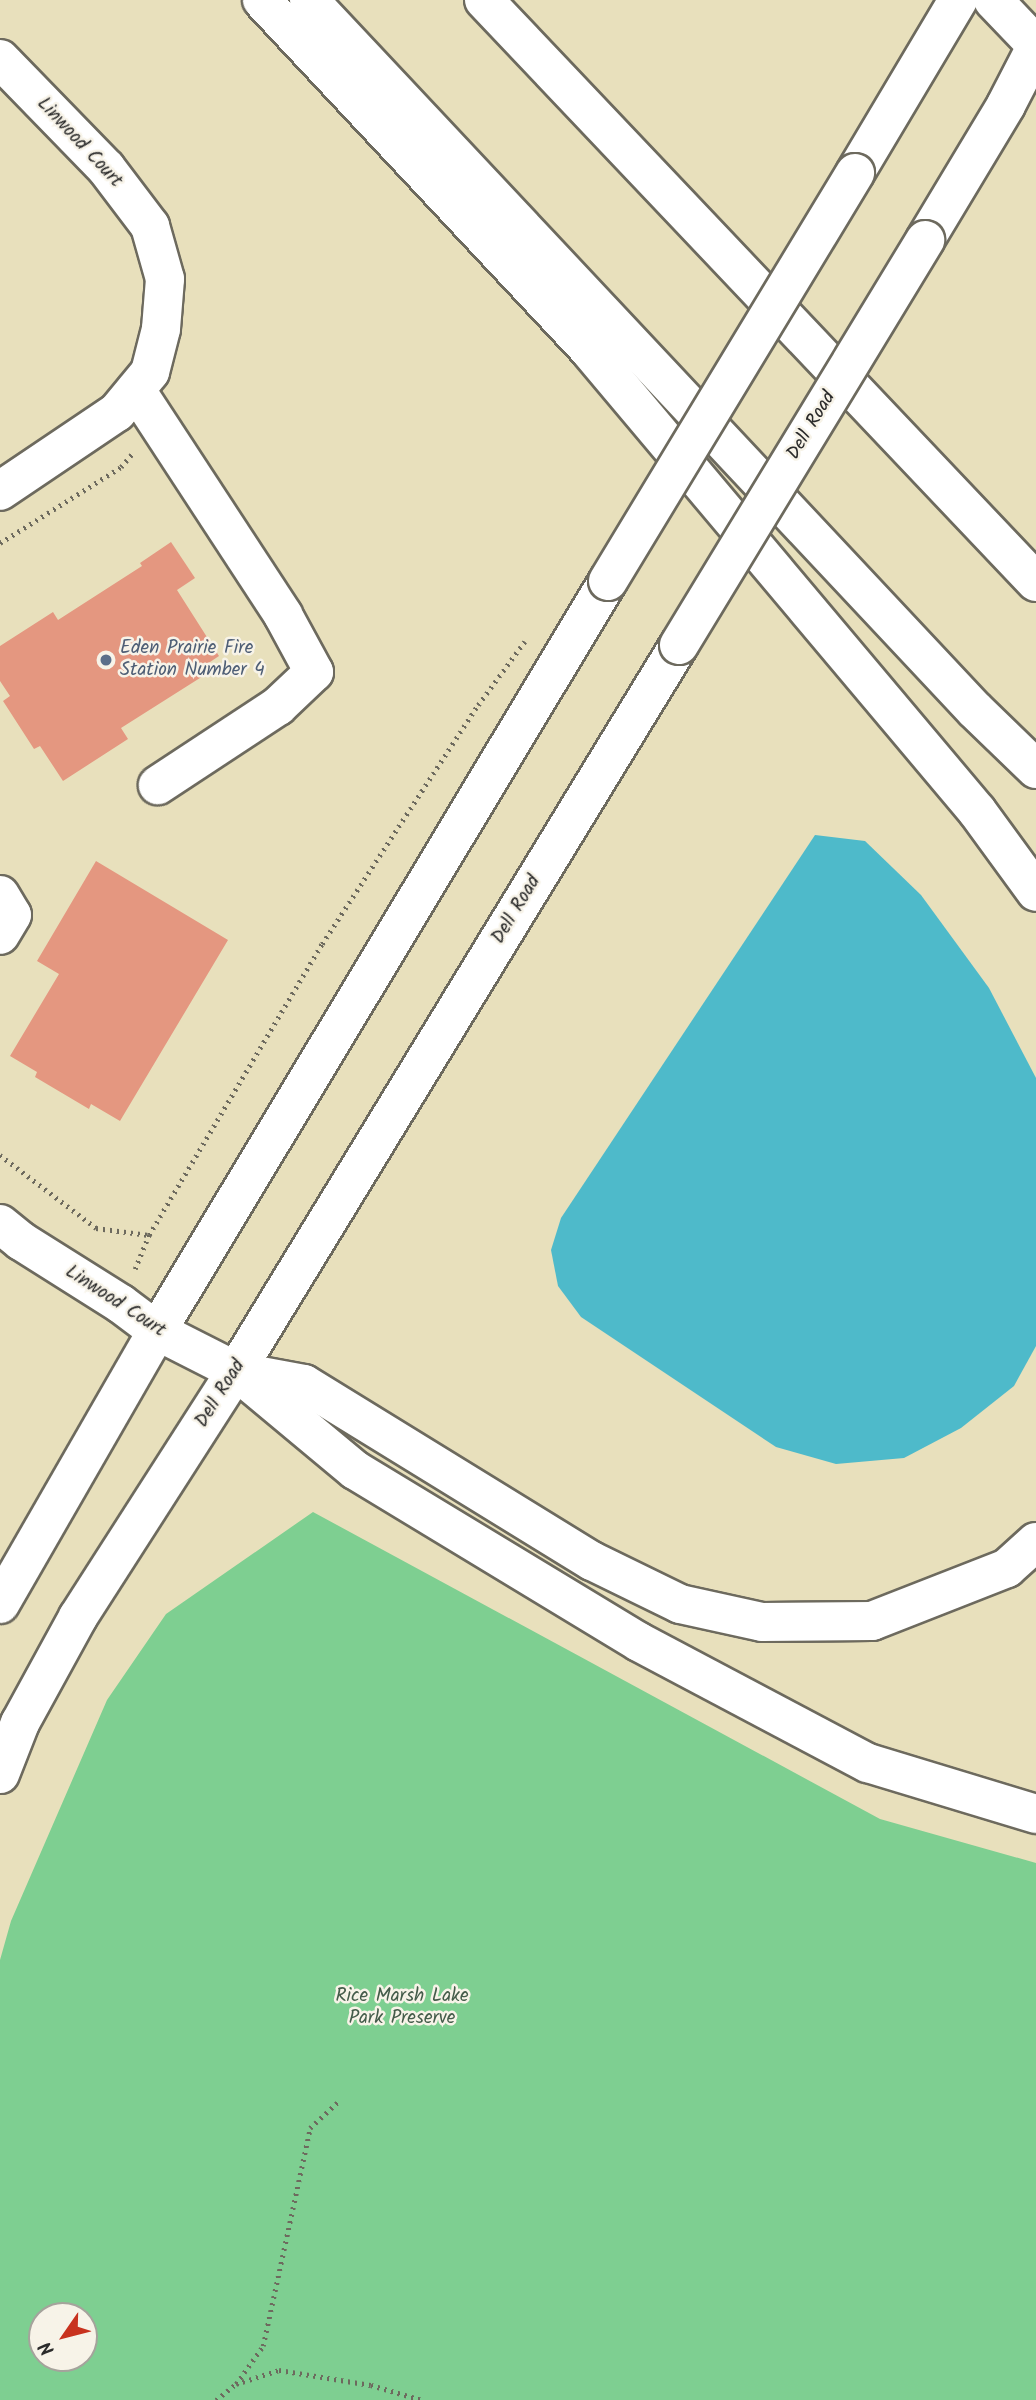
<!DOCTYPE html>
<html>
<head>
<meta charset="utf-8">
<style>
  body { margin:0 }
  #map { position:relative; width:1036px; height:2400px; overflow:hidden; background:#e8e0bc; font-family:Kalam,sans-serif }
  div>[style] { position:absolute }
  .green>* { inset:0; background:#7ecf91 }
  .water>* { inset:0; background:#4ebaca }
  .building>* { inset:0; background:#e49780 }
  .path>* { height:4.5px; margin-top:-2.25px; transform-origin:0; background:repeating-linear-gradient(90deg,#6d6a5e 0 2px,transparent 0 7px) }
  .roads { filter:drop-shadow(2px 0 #6d6a5e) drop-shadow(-2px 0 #6d6a5e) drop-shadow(0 2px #6d6a5e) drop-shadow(0 -2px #6d6a5e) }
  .minor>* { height:38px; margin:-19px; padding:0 19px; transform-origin:19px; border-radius:19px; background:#fff }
  .major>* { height:38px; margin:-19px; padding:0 19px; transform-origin:19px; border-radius:19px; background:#fff }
  .highway>* { height:38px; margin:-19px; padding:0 19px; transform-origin:19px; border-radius:19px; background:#fff }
  .bridges { filter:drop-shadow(2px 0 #6d6a5e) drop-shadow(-2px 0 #6d6a5e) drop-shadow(0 2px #6d6a5e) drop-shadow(0 -2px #6d6a5e) }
  .major-bridge>* { height:38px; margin:-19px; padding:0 19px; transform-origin:19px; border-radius:19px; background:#fff }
  .dots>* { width:19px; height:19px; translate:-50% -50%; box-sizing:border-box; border:4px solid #f7f3e8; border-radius:50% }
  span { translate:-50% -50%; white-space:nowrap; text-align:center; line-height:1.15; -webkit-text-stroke:5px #f7f3e8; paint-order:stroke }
  .street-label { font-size:19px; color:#2b2b2b }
  .service-label { font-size:19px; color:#4e5e75 }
  .left { translate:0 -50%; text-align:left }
  .park-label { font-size:19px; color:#445c4a }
  .north { position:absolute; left:28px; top:2302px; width:70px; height:70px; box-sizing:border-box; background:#f7f3e8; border:2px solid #a5a39c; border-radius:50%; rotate:235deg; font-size:19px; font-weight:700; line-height:28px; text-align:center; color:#2b2b2b }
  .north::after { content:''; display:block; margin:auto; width:24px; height:32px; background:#c8321e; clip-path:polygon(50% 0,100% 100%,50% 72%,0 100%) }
</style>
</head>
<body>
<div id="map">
  <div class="green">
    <i style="clip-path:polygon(evenodd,313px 1512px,880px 1819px,1036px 1863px,1036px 2400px,0 2400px,0 1960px,11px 1921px,107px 1700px,166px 1614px,313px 1512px,42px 2316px,84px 2316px,84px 2358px,42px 2358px,42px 2316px)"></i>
  </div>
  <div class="water">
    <i style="clip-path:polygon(815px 835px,865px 841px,921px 895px,989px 988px,1036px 1078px,1036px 1346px,1014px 1386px,961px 1428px,904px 1458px,836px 1464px,776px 1447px,581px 1317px,558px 1286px,551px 1250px,561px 1218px)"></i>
  </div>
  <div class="building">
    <i style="clip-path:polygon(171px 542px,195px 578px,177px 590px,219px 656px,207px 664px,211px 671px,121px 728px,128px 739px,63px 781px,40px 746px,34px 749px,3px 701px,10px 696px,0 681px,0 646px,53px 612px,58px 620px,142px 566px,140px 563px)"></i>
    <i style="clip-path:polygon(96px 861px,228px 940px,120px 1121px,91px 1104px,89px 1109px,35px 1077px,37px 1072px,10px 1056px,59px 974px,37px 961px)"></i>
  </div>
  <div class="path">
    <i style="left:0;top:543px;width:143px;rotate:-32.1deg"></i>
    <i style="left:121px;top:467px;width:17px;rotate:-50deg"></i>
    <i style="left:0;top:1155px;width:121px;rotate:37.2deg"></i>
    <i style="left:96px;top:1228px;width:53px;rotate:7.5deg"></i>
    <i style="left:135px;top:1269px;width:37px;rotate:-68deg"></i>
    <i style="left:149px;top:1235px;width:339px;rotate:-59.3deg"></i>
    <i style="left:322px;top:944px;width:285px;rotate:-56.9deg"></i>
    <i style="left:478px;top:705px;width:79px;rotate:-53.7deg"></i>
    <i style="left:236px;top:2384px;width:47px;rotate:-54.6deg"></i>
    <i style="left:263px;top:2346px;width:223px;rotate:-77.8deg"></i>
    <i style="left:310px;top:2128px;width:38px;rotate:-43deg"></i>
    <i style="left:216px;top:2400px;width:26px;rotate:-39deg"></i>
    <i style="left:236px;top:2384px;width:45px;rotate:-18deg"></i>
    <i style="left:279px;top:2370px;width:93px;rotate:9.3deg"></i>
    <i style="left:371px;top:2385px;width:53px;rotate:16.4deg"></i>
  </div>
  <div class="roads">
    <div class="minor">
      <i style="left:0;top:59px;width:152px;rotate:45.8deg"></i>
      <i style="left:106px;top:168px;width:73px;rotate:52.8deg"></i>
      <i style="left:150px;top:226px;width:55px;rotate:74.2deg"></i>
      <i style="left:165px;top:279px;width:50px;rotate:94.6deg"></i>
      <i style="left:161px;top:329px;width:44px;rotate:104.3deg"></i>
      <i style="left:150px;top:372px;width:52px;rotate:129.5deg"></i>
      <i style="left:117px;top:412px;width:141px;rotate:146deg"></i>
      <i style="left:136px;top:390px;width:269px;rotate:56.8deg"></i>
      <i style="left:283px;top:615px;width:65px;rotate:61.5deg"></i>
      <i style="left:314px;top:672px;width:50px;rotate:136.6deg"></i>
      <i style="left:278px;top:706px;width:144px;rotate:146.6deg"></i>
      <i style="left:0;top:895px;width:23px;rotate:59deg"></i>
      <i style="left:12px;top:915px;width:23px;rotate:121deg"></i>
      <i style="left:0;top:1224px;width:27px;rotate:39deg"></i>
      <i style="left:21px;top:1241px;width:118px;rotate:32.2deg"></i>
      <i style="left:121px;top:1304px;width:45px;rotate:36.9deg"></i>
      <i style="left:157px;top:1331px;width:89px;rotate:26.9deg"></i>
    </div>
    <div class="major">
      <i style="left:855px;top:173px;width:201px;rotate:-59.2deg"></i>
      <i style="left:925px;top:240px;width:157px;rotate:-59deg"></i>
      <i style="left:1006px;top:105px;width:65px;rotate:-62.7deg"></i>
      <i style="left:0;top:1604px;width:315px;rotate:-60.1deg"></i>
      <i style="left:157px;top:1331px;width:875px;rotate:-58.98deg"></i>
      <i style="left:0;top:1774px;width:55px;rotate:-68.6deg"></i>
      <i style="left:20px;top:1723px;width:121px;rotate:-61.3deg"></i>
      <i style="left:78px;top:1617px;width:292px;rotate:-57.3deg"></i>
      <i style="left:236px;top:1371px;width:850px;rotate:-58.61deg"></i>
    </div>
    <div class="highway">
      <i style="left:262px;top:0;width:482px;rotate:46.9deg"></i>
      <i style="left:591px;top:352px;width:600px;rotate:49.94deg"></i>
      <i style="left:977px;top:811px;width:100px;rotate:53.9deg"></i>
      <i style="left:309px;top:0;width:973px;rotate:46.83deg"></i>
      <i style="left:975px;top:710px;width:85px;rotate:44deg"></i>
      <i style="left:484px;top:0;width:802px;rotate:46.52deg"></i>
      <i style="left:993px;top:0;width:62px;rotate:46.3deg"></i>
      <i style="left:236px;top:1371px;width:155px;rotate:39.8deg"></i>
      <i style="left:355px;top:1470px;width:332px;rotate:31.2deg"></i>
      <i style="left:639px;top:1642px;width:259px;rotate:27.9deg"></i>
      <i style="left:868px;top:1763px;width:176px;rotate:16.9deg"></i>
      <i style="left:239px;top:1372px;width:66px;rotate:10.5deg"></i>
      <i style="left:304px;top:1384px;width:338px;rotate:31.6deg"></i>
      <i style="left:592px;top:1561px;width:98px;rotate:26deg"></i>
      <i style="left:680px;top:1604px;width:84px;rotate:12.4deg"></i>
      <i style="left:762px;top:1622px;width:110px;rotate:-0.5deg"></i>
      <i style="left:872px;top:1621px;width:145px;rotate:-21.4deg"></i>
      <i style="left:1007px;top:1568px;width:39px;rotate:-42deg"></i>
    </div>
  </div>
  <div class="bridges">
    <div class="major-bridge">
      <i style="left:608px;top:581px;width:477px;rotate:-58.8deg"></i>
      <i style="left:679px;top:645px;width:474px;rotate:-58.7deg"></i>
    </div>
  </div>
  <div class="dots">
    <i style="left:106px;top:660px;background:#5c6f8a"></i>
  </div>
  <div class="street-label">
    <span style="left:79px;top:143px;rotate:47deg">Linwood Court</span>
    <span style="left:812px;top:426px;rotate:-59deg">Dell Road</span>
    <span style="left:517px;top:910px;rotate:-59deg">Dell Road</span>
    <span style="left:115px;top:1302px;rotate:33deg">Linwood Court</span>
    <span style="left:221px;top:1394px;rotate:-58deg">Dell Road</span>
  </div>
  <div class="service-label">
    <span class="left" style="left:120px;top:660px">Eden Prairie Fire<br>Station Number 4</span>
  </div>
  <div class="park-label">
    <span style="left:402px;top:2008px">Rice Marsh Lake<br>Park Preserve</span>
  </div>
  <div class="north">N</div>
</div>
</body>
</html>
